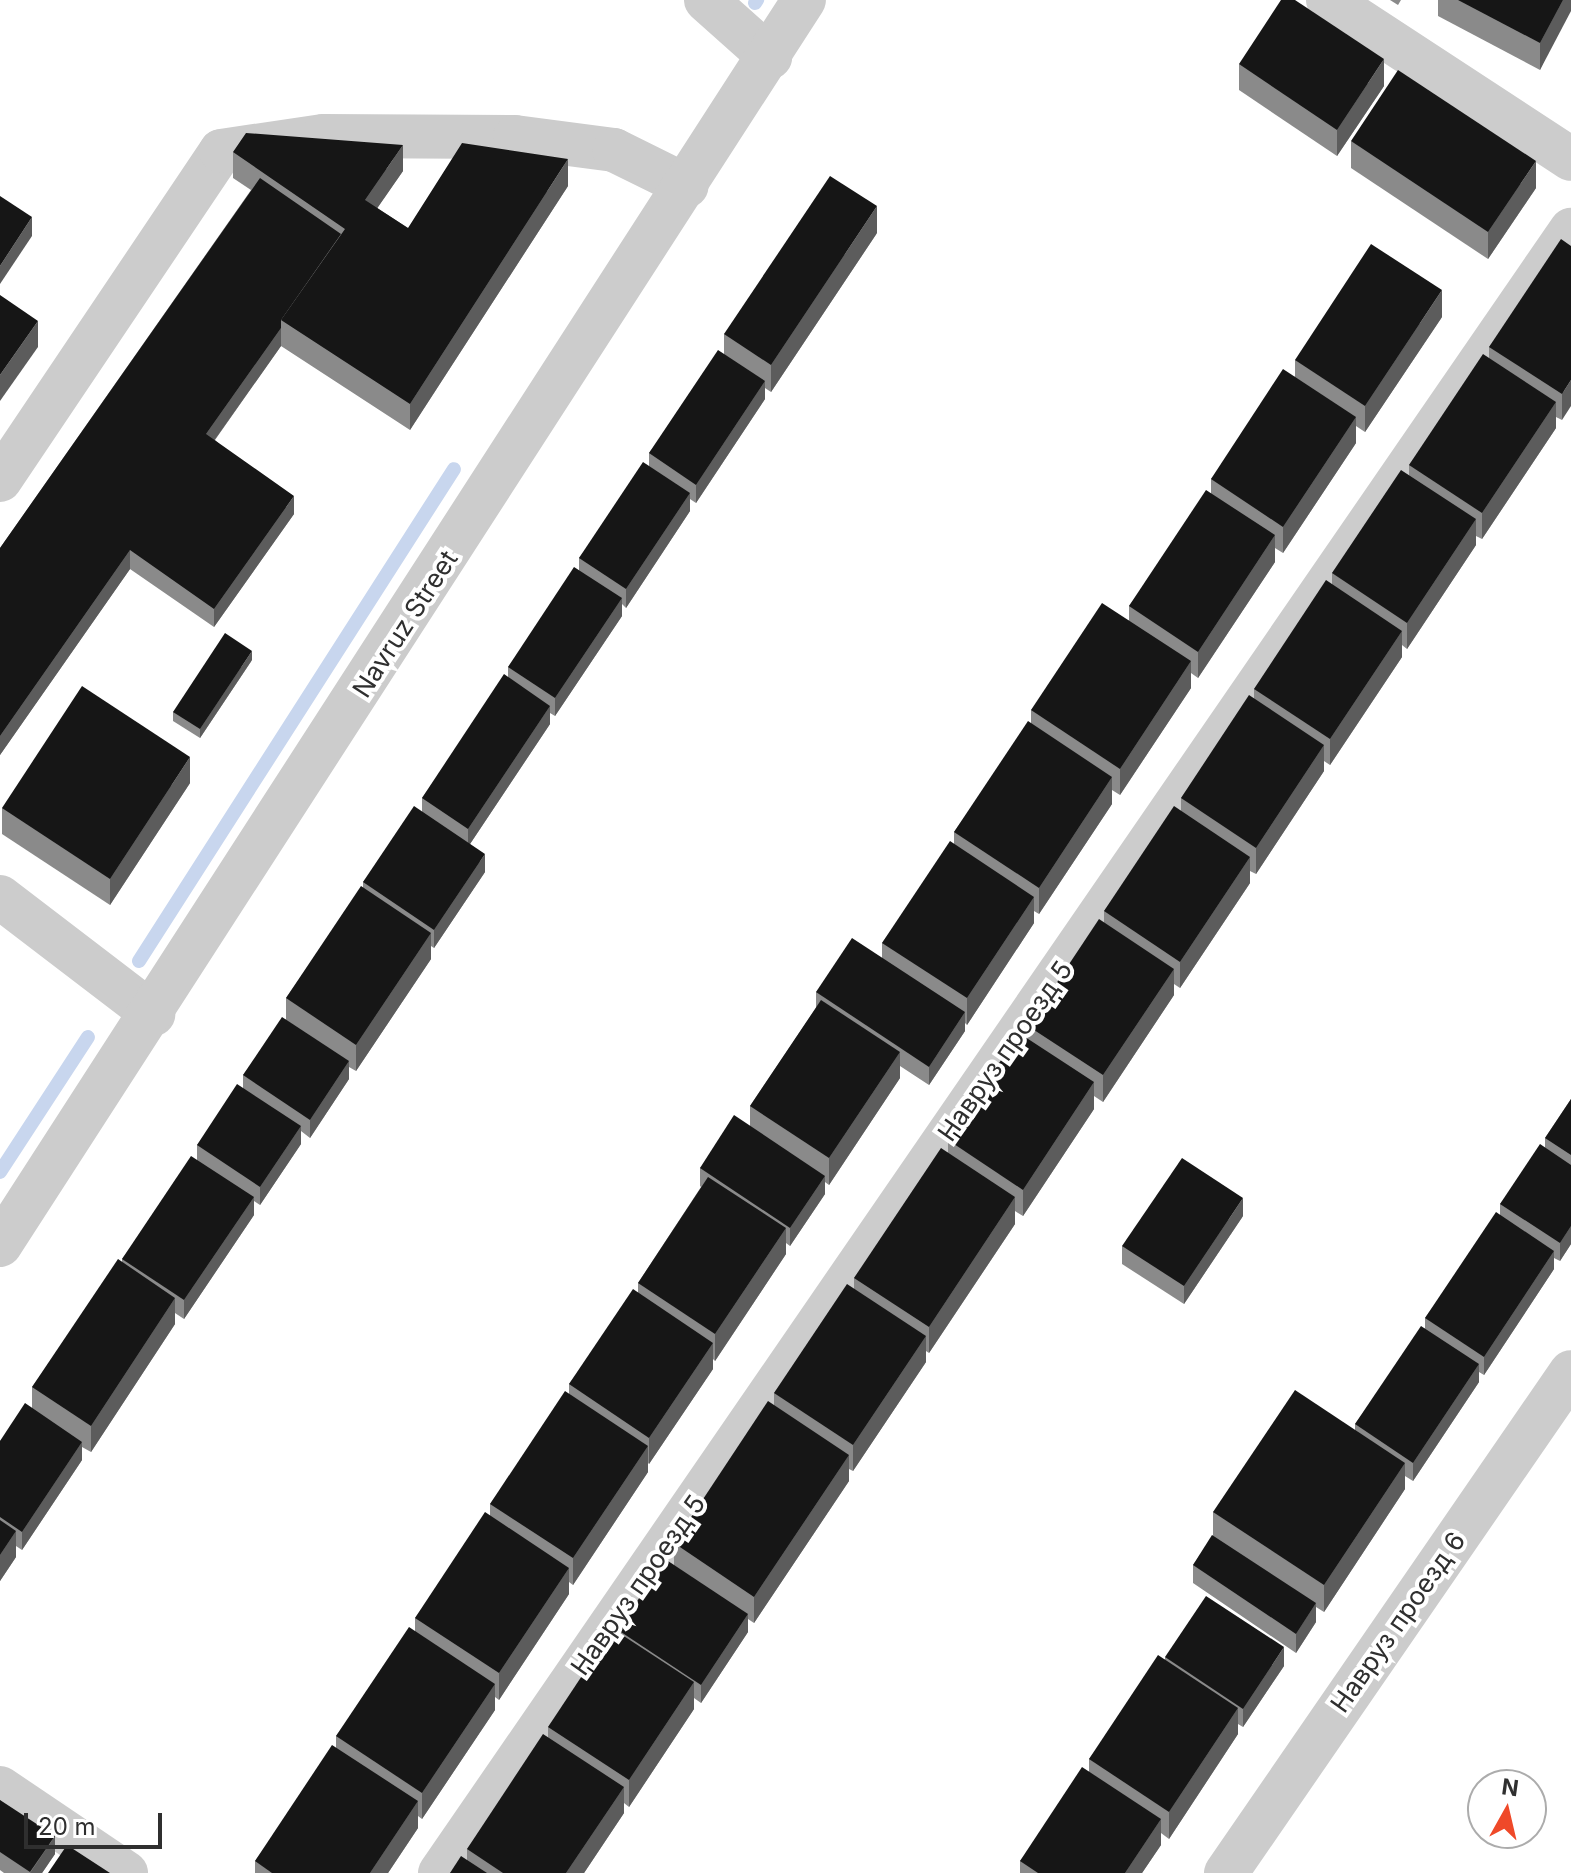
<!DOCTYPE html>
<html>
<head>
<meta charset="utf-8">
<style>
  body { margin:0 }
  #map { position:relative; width:1571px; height:1873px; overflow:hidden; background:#fff; font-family:Inter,sans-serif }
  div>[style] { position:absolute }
  .stream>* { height:14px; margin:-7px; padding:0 7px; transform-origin:7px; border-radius:7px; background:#c8d6ee }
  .minor>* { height:44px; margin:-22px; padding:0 22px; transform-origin:22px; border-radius:22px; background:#ccc }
  .wall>* { inset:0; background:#8a8a8a }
  .shaded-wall>* { inset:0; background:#5c5c5c }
  .building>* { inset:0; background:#161616 }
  span { translate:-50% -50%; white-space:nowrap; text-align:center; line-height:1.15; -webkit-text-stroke:8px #fff; paint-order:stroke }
  .street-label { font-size:26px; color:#2f2f2f }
  .north { position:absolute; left:1467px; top:1769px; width:80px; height:80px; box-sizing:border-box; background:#fff; border:2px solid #acacac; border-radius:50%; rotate:8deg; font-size:22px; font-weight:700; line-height:32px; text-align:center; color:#2f2f2f }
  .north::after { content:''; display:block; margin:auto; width:28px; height:36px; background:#ef4929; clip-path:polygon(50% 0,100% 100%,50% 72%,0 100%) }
  .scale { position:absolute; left:24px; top:1813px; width:138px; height:36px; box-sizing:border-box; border:4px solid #2f2f2f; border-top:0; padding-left:10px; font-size:24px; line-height:28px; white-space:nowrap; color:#2f2f2f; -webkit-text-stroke:6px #fff; paint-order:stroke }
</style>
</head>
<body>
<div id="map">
  <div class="stream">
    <i style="left:755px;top:3px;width:4px;rotate:-56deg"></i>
    <i style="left:139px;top:961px;width:584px;rotate:-57.37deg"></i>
    <i style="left:0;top:1172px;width:161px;rotate:-56.9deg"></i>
  </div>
  <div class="minor">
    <i style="left:706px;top:0;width:86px;rotate:41.7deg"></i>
    <i style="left:1328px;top:0;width:290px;rotate:33.2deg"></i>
    <i style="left:0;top:480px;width:396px;rotate:-56.1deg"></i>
    <i style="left:221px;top:151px;width:103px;rotate:-8.4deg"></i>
    <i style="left:323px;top:136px;width:192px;rotate:0.3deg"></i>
    <i style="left:515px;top:137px;width:100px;rotate:7.5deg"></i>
    <i style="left:614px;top:150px;width:81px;rotate:26.3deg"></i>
    <i style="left:0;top:897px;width:193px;rotate:37.4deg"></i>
    <i style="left:0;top:1245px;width:1482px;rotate:-57.15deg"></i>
    <i style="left:0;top:1788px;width:152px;rotate:34deg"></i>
    <i style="left:440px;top:1873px;width:1995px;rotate:-55.46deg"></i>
    <i style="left:1226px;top:1873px;width:608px;rotate:-55.45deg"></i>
  </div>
  <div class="wall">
    <i style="clip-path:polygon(1390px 0,1401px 0,1398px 5px)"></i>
    <i style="clip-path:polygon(1438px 0,1571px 0,1540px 70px,1438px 16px)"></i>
    <i style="clip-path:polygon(1239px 64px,1384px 86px,1337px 156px,1239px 90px)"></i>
    <i style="clip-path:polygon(1351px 141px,1536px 188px,1488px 259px,1351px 168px)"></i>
    <i style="clip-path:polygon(233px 152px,403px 171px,377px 208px,408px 228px,568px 186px,410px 430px,281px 346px,215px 440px,294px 514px,214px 627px,130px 569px,0 755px,0 548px,251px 190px,233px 178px)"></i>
    <i style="clip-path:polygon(877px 233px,771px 392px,765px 388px,765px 399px,696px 503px,690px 499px,690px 511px,626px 608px,622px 604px,622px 616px,555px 716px,550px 713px,550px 724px,470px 844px,485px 872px,434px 948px,431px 946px,431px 959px,356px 1071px,349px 1067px,349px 1079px,310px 1138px,301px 1131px,301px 1144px,260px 1205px,254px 1201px,254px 1215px,184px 1319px,175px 1313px,175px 1324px,91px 1452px,82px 1447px,82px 1460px,22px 1550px,16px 1546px,16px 1557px,0 1581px,0 1441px,32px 1408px,32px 1387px,122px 1262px,122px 1259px,197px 1160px,197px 1145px,243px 1088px,243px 1075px,286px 1019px,286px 998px,363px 888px,363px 882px,422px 812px,422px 798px,508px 677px,508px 667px,579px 570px,579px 558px,649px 466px,649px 453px,724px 354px,724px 334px)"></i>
    <i style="clip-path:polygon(1571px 246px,1562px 420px,1556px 417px,1556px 428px,1482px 539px,1476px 536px,1476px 545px,1407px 649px,1402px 645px,1402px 657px,1330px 765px,1324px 761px,1324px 771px,1256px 874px,1250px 871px,1250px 883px,1180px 988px,1174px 984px,1174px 995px,1103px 1102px,1094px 1096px,1094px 1109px,1023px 1216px,1015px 1211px,1015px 1224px,929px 1353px,926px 1351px,926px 1362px,853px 1471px,849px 1469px,849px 1481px,754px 1623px,748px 1619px,748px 1632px,701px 1703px,694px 1698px,694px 1709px,629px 1807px,624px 1803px,624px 1813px,584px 1873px,450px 1873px,467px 1860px,467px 1849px,548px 1737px,548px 1727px,618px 1632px,618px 1630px,674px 1565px,674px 1543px,774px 1405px,774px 1393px,854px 1289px,854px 1278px,948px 1152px,948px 1140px,1028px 1038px,1028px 1026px,1104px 923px,1104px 911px,1181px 810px,1181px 798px,1254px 698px,1254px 689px,1332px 584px,1332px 573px,1409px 475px,1409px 465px,1489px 358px,1489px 347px)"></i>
    <i style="clip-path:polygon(1442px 317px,1365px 432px,1356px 426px,1356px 443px,1283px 553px,1275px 548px,1275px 562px,1198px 678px,1191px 673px,1191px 688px,1120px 795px,1112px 790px,1112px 804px,1039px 914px,1034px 911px,1034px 923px,967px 1025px,965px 1023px,965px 1031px,929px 1085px,900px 1066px,900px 1078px,829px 1185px,825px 1182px,825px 1194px,790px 1246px,786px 1243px,786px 1254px,715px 1361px,713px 1359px,713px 1369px,649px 1464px,648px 1463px,648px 1472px,573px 1585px,569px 1582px,569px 1594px,499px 1700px,495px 1697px,495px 1710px,422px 1819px,418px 1816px,418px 1828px,388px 1873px,255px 1873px,255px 1861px,336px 1748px,336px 1736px,415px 1631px,415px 1618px,490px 1516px,490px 1504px,569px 1394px,569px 1384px,638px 1292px,638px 1283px,701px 1187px,700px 1186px,700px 1168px,750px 1126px,750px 1106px,816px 1008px,816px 992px,882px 958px,882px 943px,954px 844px,954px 832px,1031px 723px,1031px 710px,1129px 620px,1129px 606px,1211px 493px,1211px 479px,1295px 376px,1295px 360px)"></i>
    <i style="clip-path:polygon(252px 660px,200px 738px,173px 721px,173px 712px)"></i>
    <i style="clip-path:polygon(190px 783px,110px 905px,2px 834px,2px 808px)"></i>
    <i style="clip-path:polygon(1571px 1099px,1571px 1244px,1560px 1261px,1554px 1258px,1554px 1269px,1484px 1375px,1479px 1372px,1479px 1382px,1413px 1481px,1405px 1476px,1405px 1489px,1324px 1612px,1316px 1607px,1316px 1622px,1296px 1653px,1193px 1583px,1193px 1565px,1213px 1536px,1213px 1512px,1355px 1430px,1355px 1424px,1425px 1328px,1425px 1318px,1500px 1215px,1500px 1204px,1545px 1148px,1545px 1138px)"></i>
    <i style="clip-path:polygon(1243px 1216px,1184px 1304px,1122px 1264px,1122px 1246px)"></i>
    <i style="clip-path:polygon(1165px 1657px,1284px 1666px,1243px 1727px,1238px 1724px,1238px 1734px,1169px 1839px,1161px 1833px,1161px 1845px,1142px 1873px,1020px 1873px,1020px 1861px,1089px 1771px,1089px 1759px,1165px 1659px)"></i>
    <i style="clip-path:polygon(0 1800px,55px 1854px,42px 1873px,4px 1873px,0 1870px)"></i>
  </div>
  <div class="shaded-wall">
    <i style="clip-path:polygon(1563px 0,1571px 0,1571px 11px,1540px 70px,1540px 43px)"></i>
    <i style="clip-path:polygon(1384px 59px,1384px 86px,1337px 156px,1337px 130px)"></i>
    <i style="clip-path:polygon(403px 145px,403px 171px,365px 226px,365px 200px)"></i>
    <i style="clip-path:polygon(568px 159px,568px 186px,410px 430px,410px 404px)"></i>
    <i style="clip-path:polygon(1536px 161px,1536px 188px,1488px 259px,1488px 232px)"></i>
    <i style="clip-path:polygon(877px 206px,877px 233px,771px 392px,771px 365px)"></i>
    <i style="clip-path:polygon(32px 217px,32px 236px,0 284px,0 266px)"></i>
    <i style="clip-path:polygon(1442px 290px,1442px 317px,1365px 432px,1365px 406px)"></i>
    <i style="clip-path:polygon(38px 321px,38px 347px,0 401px,0 375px)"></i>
    <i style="clip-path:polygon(281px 328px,281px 346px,206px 452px,206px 434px)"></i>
    <i style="clip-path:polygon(1571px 380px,1571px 406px,1562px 420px,1562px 394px)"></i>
    <i style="clip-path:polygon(765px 381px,765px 399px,696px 503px,696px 485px)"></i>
    <i style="clip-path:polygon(1556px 402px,1556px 428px,1482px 539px,1482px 513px)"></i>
    <i style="clip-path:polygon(1356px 417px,1356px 443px,1283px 553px,1283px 527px)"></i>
    <i style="clip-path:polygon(690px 493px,690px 511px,626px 608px,626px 589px)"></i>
    <i style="clip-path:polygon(294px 496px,294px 514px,214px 627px,214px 609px)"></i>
    <i style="clip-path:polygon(1476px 519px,1476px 545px,1407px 649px,1407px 623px)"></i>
    <i style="clip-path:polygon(1275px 535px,1275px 562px,1198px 678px,1198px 652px)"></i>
    <i style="clip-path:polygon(130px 550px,130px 569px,0 755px,0 736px)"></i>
    <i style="clip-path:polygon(622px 598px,622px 616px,555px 716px,555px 698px)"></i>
    <i style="clip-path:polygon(1402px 631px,1402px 657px,1330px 765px,1330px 739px)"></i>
    <i style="clip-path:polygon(252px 651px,252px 660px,200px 738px,200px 729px)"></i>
    <i style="clip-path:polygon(1191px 661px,1191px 688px,1120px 795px,1120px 769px)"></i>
    <i style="clip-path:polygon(550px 706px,550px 724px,468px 847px,468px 829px)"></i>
    <i style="clip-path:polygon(1324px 745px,1324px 771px,1256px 874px,1256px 848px)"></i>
    <i style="clip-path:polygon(190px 757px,190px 783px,110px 905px,110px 879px)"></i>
    <i style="clip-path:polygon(1112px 777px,1112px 804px,1039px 914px,1039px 888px)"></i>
    <i style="clip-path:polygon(485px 854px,485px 872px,434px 948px,434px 930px)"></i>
    <i style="clip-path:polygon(1250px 857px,1250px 883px,1180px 988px,1180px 962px)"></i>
    <i style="clip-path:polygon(1034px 897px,1034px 923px,967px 1025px,967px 998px)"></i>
    <i style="clip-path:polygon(431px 933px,431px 959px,356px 1071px,356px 1045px)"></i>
    <i style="clip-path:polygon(1174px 969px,1174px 995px,1103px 1102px,1103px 1075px)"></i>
    <i style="clip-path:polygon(965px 1012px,965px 1031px,929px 1085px,929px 1067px)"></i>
    <i style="clip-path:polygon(900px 1052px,900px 1078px,829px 1185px,829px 1158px)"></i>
    <i style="clip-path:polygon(349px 1061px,349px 1079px,310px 1138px,310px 1120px)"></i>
    <i style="clip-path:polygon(1094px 1082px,1094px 1109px,1023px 1216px,1023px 1190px)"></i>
    <i style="clip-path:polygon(301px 1126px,301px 1144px,260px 1205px,260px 1187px)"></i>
    <i style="clip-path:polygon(825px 1176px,825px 1194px,790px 1246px,790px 1228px)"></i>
    <i style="clip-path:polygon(254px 1197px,254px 1215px,184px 1319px,184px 1300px)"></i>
    <i style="clip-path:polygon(1015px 1197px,1015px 1224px,929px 1353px,929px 1327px)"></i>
    <i style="clip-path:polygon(1243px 1198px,1243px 1216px,1184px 1304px,1184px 1286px)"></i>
    <i style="clip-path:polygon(1571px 1226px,1571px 1244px,1560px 1261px,1560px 1243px)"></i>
    <i style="clip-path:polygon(786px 1228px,786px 1254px,715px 1361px,715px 1334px)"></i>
    <i style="clip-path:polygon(1554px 1251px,1554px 1269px,1484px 1375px,1484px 1357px)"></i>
    <i style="clip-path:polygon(175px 1298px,175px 1324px,91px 1452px,91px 1426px)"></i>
    <i style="clip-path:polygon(926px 1336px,926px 1362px,853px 1471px,853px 1445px)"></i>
    <i style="clip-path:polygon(713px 1343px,713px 1369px,649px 1464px,649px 1438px)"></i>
    <i style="clip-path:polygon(1479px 1364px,1479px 1382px,1413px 1481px,1413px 1463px)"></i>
    <i style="clip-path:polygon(82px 1442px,82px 1460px,22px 1550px,22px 1532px)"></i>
    <i style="clip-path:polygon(648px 1446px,648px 1472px,573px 1585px,573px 1558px)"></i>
    <i style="clip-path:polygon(849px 1455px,849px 1481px,754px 1623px,754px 1597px)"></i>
    <i style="clip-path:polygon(1405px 1463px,1405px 1489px,1324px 1612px,1324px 1585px)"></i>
    <i style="clip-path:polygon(16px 1531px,16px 1557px,0 1581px,0 1555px)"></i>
    <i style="clip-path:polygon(569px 1568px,569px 1594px,499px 1700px,499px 1673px)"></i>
    <i style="clip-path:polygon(1316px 1603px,1316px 1622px,1296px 1653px,1296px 1634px)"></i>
    <i style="clip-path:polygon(748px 1614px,748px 1632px,701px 1703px,701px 1685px)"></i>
    <i style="clip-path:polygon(1284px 1647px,1284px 1666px,1243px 1727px,1243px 1709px)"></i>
    <i style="clip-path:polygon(694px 1682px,694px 1709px,629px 1807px,629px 1780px)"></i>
    <i style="clip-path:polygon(495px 1684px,495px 1710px,422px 1819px,422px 1793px)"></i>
    <i style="clip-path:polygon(1238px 1708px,1238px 1734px,1169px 1839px,1169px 1812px)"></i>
    <i style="clip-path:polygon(624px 1787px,624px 1813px,584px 1873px,566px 1873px)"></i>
    <i style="clip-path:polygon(418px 1801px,418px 1828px,388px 1873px,370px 1873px)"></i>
    <i style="clip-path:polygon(1161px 1819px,1161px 1845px,1142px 1873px,1125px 1873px)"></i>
    <i style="clip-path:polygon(55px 1836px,55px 1854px,42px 1873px,30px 1873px)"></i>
  </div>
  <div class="building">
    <i style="clip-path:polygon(1281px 0,1295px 0,1384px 59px,1337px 130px,1239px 64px)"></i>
    <i style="clip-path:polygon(1458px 0,1563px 0,1540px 43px)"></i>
    <i style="clip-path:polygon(1398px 70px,1536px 161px,1488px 232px,1351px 141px)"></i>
    <i style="clip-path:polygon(246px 133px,403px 145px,365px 200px,408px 228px,462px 143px,568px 159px,410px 404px,281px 320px,345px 229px,233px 152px)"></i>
    <i style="clip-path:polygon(830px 176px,877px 206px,771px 365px,724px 334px)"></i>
    <i style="clip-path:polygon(260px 178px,341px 234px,281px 320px,281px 328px,206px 434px,294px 496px,214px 609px,130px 550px,0 736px,0 548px)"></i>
    <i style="clip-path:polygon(0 196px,32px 217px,0 266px)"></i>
    <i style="clip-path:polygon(1561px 239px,1571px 246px,1571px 380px,1562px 394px,1489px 347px)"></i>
    <i style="clip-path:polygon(1371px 244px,1442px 290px,1365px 406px,1295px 360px)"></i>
    <i style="clip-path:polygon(0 295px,38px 321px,0 375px)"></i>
    <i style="clip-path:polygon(718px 350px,765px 381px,696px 485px,649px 453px)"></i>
    <i style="clip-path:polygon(1483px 354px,1556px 402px,1482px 513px,1409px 465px)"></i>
    <i style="clip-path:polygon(1283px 369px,1356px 417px,1283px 527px,1211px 479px)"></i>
    <i style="clip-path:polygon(643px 462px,690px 493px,626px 589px,579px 558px)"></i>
    <i style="clip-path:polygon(1401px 470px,1476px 519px,1407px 623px,1332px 573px)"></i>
    <i style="clip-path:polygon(1206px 490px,1275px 535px,1198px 652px,1129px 606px)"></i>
    <i style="clip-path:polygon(574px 567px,622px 598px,555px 698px,508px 667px)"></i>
    <i style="clip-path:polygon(1326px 580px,1402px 631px,1330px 739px,1254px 689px)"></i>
    <i style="clip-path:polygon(1102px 603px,1191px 661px,1120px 769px,1031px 710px)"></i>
    <i style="clip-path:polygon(225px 633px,252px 651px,200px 729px,173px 712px)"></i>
    <i style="clip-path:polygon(504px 674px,550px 706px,468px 829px,422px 798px)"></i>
    <i style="clip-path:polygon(82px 686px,190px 757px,110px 879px,2px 808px)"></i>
    <i style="clip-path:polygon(1249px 695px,1324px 745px,1256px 848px,1181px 798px)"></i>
    <i style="clip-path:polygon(1028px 721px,1112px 777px,1039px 888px,954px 832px)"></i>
    <i style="clip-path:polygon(414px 806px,485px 854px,434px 930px,363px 882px)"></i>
    <i style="clip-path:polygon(1174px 806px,1250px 857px,1180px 962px,1104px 911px)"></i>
    <i style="clip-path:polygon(950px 841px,1034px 897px,967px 998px,882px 943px)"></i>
    <i style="clip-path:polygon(361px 886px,431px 933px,356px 1045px,286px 998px)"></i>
    <i style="clip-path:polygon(1099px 919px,1174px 969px,1103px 1075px,1028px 1026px)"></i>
    <i style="clip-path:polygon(852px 938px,965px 1012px,929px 1067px,816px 992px)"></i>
    <i style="clip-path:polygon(821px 1000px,900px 1052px,829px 1158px,750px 1106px)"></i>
    <i style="clip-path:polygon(282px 1017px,349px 1061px,310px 1120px,243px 1075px)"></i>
    <i style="clip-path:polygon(1019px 1033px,1094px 1082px,1023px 1190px,948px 1140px)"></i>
    <i style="clip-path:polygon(237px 1084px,301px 1126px,260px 1187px,197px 1145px)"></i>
    <i style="clip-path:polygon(1571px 1099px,1571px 1155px,1545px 1138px)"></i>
    <i style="clip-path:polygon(734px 1115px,825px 1176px,790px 1228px,700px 1168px)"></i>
    <i style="clip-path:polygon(1540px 1144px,1571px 1165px,1571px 1226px,1560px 1243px,1500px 1204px)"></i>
    <i style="clip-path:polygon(941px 1148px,1015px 1197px,929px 1327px,854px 1278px)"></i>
    <i style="clip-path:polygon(191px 1156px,254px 1197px,184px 1300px,122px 1259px)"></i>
    <i style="clip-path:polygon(1182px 1158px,1243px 1198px,1184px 1286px,1122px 1246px)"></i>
    <i style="clip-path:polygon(708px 1177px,786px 1228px,715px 1334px,638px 1283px)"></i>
    <i style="clip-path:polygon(1496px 1212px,1554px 1251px,1484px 1357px,1425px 1318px)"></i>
    <i style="clip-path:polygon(118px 1259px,175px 1298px,91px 1426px,32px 1387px)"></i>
    <i style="clip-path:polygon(847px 1284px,926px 1336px,853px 1445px,774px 1393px)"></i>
    <i style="clip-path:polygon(633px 1289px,713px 1343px,649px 1438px,569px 1384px)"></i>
    <i style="clip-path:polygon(1421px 1326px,1479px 1364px,1413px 1463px,1355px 1424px)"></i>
    <i style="clip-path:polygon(1295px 1390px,1405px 1463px,1324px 1585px,1213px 1512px)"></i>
    <i style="clip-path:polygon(565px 1391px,648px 1446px,573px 1558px,490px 1504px)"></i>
    <i style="clip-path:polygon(768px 1401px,849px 1455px,754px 1597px,674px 1543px)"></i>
    <i style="clip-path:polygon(25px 1403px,82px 1442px,22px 1532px,0 1517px,0 1441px)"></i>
    <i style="clip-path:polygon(485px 1512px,569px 1568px,499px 1673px,415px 1618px)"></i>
    <i style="clip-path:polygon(0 1520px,16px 1531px,0 1555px)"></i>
    <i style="clip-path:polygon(1212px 1535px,1316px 1603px,1296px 1634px,1193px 1565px)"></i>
    <i style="clip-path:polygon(665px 1559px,748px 1614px,701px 1685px,618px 1630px)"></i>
    <i style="clip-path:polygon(1206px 1596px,1284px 1647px,1243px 1709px,1165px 1657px)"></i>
    <i style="clip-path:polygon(409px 1627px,495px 1684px,422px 1793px,336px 1736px)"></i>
    <i style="clip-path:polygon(613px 1629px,694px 1682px,629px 1780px,548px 1727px)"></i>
    <i style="clip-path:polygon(1158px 1655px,1238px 1708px,1169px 1812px,1089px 1759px)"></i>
    <i style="clip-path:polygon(543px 1734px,624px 1787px,566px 1873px,503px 1873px,467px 1849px)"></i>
    <i style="clip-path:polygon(332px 1745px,418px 1801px,370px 1873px,272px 1873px,255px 1861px)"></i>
    <i style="clip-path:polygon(1082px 1767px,1161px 1819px,1125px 1873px,1038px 1873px,1020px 1861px)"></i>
    <i style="clip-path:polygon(0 1800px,55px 1836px,30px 1872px,0 1852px)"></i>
    <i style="clip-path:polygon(67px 1845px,110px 1873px,48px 1873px)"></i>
    <i style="clip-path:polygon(461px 1856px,487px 1873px,450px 1873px)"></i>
  </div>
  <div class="street-label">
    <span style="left:405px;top:624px;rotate:-57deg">Navruz Street</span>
    <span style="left:1005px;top:1051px;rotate:-55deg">Навруз проезд 5</span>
    <span style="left:638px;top:1585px;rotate:-55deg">Навруз проезд 5</span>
    <span style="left:1398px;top:1622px;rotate:-55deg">Навруз проезд 6</span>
  </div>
  <div class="north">N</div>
  <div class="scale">20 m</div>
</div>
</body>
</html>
